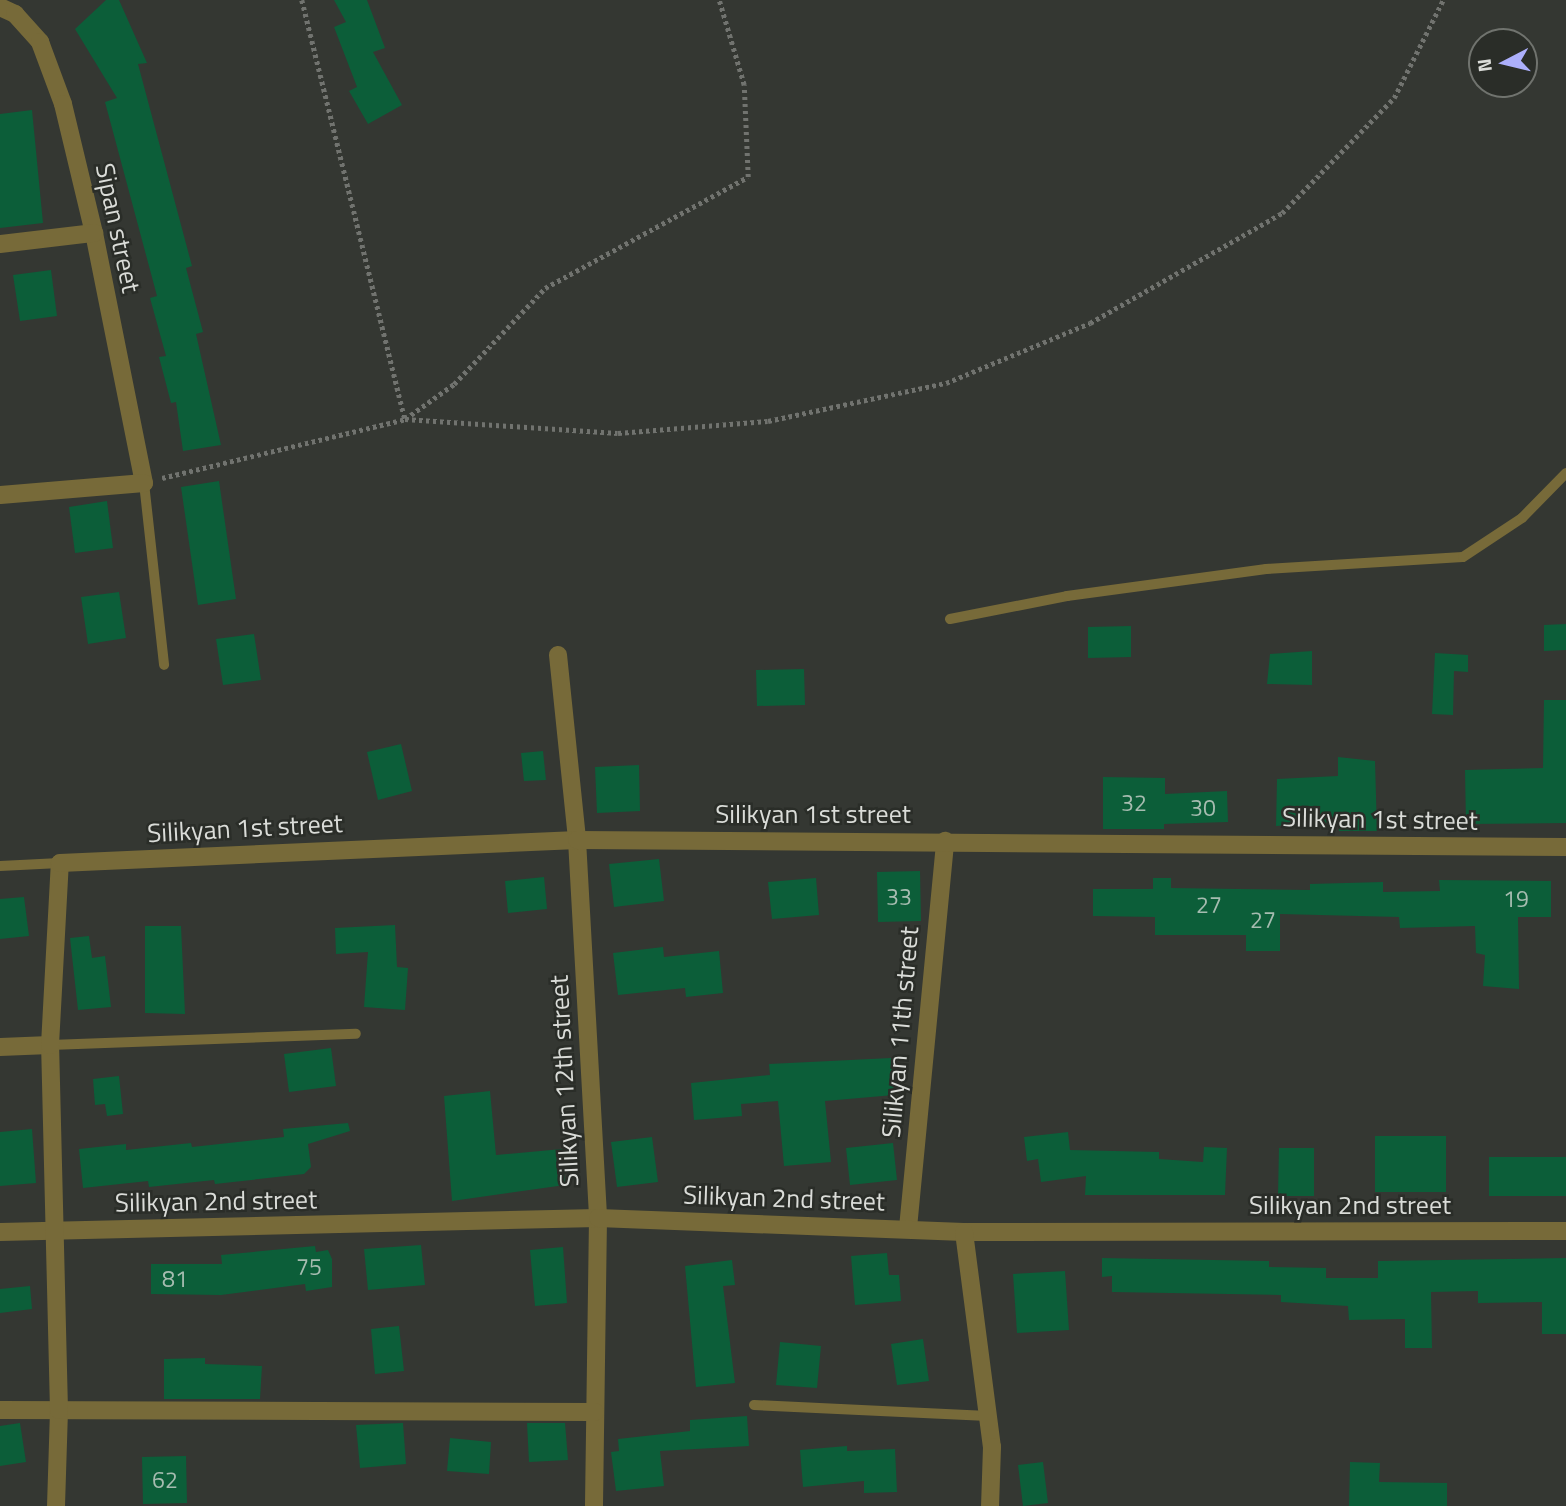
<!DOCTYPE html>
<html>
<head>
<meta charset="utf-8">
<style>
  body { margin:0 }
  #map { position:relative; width:1566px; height:1506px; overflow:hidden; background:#343732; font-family:"Titillium Web",sans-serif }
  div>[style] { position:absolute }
  .building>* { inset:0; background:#0c5e39 }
  .path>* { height:4.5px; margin-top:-2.25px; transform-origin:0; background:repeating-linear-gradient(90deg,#71736f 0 3.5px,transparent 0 7px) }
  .service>* { height:10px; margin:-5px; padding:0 5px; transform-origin:5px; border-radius:5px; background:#776a39 }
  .minor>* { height:18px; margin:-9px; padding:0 9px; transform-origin:9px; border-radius:9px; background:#776a39 }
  span { translate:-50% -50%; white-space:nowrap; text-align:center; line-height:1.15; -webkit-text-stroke:5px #2a2d28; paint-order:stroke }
  .number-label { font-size:23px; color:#a6bcb0 }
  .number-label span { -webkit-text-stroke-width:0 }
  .street-label { font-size:26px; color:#dadcd8 }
  .north { position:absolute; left:1468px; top:28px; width:70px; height:70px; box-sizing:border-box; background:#2a2d28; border:2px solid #70736e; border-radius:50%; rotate:263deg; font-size:19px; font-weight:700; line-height:28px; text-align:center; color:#dadcd8 }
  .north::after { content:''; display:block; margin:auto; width:24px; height:32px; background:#acaffb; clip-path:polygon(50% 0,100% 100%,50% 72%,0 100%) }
</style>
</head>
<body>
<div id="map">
  <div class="building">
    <i style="clip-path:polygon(106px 0,119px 0,147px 63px,138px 64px,192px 266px,186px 268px,203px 332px,196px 334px,221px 445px,183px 451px,176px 402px,171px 403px,159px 357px,166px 356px,150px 298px,157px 296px,105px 102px,117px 98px,75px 29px)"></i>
    <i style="clip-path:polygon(334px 0,367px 0,385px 48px,373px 52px,402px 105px,368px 124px,349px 91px,357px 87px,334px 27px,346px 22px)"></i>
    <i style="clip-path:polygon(32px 110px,43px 223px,0 228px,0 114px)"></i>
    <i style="clip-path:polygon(51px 270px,57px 316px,20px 321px,13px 275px)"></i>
    <i style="clip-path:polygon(219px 481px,236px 599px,198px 605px,181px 487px)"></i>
    <i style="clip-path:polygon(107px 501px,113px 548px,75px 553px,69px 507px)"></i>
    <i style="clip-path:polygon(119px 592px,126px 638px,88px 644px,81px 597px)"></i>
    <i style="clip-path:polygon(1566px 624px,1566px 650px,1544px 651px,1544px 625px)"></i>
    <i style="clip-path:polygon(1131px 626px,1131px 657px,1088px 658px,1088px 627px)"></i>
    <i style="clip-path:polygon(254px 634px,261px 680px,223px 685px,216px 639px)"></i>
    <i style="clip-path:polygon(1312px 651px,1312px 685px,1267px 684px,1270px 654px)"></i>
    <i style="clip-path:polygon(1435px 653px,1468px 655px,1468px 672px,1454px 671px,1453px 715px,1432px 714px)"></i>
    <i style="clip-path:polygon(804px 669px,805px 705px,757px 706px,756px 670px)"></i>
    <i style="clip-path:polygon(1544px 700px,1566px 700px,1566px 823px,1466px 824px,1465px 770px,1543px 768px)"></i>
    <i style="clip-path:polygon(401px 744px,412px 791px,378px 800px,367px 752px)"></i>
    <i style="clip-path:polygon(543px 751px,546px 780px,524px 781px,521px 753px)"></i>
    <i style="clip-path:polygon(1338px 757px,1375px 761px,1377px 831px,1339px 831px,1339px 822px,1276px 826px,1277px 779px,1338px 776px)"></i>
    <i style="clip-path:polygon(639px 765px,640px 811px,597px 813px,595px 767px)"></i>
    <i style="clip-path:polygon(1103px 777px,1165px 778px,1165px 794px,1227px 791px,1228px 822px,1164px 824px,1164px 829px,1103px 829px)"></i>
    <i style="clip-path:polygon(659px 859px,664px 901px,614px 907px,609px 864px)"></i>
    <i style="clip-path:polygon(920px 871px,921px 921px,878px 922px,877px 872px)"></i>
    <i style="clip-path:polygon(544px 877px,547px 909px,508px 913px,505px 881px)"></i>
    <i style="clip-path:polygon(816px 878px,819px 915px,772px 919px,768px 882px)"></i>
    <i style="clip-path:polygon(1153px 878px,1171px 878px,1171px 888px,1310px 890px,1310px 884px,1383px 882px,1383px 892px,1440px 891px,1439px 880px,1551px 881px,1551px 917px,1518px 917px,1519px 989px,1483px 986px,1485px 955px,1476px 953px,1475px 926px,1400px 928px,1399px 917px,1280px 914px,1280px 951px,1246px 951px,1246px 935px,1155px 935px,1155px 917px,1093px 916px,1093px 889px,1153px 889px)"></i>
    <i style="clip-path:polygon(24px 897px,29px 936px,0 939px,0 899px)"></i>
    <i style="clip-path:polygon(395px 925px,397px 967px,408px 968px,405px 1010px,364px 1007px,368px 952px,336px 954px,335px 928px)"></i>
    <i style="clip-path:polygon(145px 926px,181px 926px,185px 1014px,145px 1013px)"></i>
    <i style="clip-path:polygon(89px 936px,92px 958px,105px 956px,111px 1007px,78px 1010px,70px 938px)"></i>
    <i style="clip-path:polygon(663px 947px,664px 957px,719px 951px,723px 993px,686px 997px,685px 988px,618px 995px,613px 953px)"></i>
    <i style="clip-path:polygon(331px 1048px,336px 1086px,289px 1092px,284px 1054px)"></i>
    <i style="clip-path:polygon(891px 1058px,894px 1095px,825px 1101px,831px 1162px,784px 1166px,778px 1101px,741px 1104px,742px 1116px,694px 1120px,691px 1083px,770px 1075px,769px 1064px)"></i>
    <i style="clip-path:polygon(119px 1076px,123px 1114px,107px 1116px,105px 1104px,95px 1105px,93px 1079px)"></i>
    <i style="clip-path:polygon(490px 1091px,496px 1155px,562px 1149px,565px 1185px,452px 1201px,444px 1096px)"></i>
    <i style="clip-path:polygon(348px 1123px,350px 1131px,308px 1144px,311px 1167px,304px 1174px,215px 1184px,214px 1180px,149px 1187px,148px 1181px,83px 1188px,79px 1149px,126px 1144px,126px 1150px,191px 1143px,192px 1147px,284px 1137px,283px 1129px)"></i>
    <i style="clip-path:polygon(32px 1129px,36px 1183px,0 1186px,0 1132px)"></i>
    <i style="clip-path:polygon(1068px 1132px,1070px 1150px,1159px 1152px,1159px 1159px,1203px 1162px,1204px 1147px,1227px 1148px,1225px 1195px,1085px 1195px,1086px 1176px,1041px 1182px,1038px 1159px,1027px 1161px,1024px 1137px)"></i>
    <i style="clip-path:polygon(1375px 1136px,1446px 1136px,1446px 1192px,1375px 1192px)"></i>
    <i style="clip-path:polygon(652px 1137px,658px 1182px,617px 1187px,611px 1142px)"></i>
    <i style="clip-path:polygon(893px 1143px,897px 1180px,850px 1185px,846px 1148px)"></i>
    <i style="clip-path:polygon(1279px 1148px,1314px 1148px,1314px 1196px,1278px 1196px)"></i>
    <i style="clip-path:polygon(1489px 1157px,1566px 1157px,1566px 1196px,1489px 1196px)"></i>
    <i style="clip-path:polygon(421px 1245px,425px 1285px,368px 1290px,364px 1249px)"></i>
    <i style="clip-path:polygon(315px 1246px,316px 1252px,328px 1250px,332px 1259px,332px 1287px,306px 1291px,305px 1284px,221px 1295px,151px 1294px,151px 1264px,222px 1264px,221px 1255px)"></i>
    <i style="clip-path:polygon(563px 1247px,567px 1303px,535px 1306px,530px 1250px)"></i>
    <i style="clip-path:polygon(887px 1253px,889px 1275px,899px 1275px,901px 1301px,855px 1305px,851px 1256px)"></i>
    <i style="clip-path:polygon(1102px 1258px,1269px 1261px,1269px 1267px,1326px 1268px,1326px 1278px,1378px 1278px,1378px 1261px,1566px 1258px,1566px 1334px,1542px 1334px,1542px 1302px,1478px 1303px,1478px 1291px,1431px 1292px,1432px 1348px,1405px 1348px,1405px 1319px,1349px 1320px,1348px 1306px,1281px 1302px,1281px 1295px,1112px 1292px,1112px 1276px,1102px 1277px)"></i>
    <i style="clip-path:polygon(732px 1260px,735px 1285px,723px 1286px,735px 1383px,696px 1387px,685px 1266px)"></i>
    <i style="clip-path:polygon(1065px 1271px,1069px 1330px,1017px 1333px,1013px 1274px)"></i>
    <i style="clip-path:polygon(30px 1286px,32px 1309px,0 1313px,0 1289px)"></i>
    <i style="clip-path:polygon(399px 1326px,404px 1371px,375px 1374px,371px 1329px)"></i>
    <i style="clip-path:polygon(923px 1339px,929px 1381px,897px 1385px,891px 1344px)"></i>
    <i style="clip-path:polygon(780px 1342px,821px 1346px,817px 1388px,776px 1385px)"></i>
    <i style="clip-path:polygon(205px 1358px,205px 1364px,262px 1366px,260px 1399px,164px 1399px,164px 1359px)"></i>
    <i style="clip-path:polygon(747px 1416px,749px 1446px,660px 1451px,664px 1486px,616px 1491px,611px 1452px,619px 1451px,618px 1439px,690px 1431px,690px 1420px)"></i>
    <i style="clip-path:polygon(20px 1423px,26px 1462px,0 1466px,0 1426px)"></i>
    <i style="clip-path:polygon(403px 1423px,406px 1464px,360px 1468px,356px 1425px)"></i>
    <i style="clip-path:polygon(527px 1423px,565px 1423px,568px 1460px,529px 1462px)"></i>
    <i style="clip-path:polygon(450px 1438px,491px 1442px,489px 1474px,447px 1471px)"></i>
    <i style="clip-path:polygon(847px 1446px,847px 1451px,895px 1449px,897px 1492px,864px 1493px,864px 1481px,803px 1487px,800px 1450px)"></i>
    <i style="clip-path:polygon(186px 1456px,187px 1503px,143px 1504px,142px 1457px)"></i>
    <i style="clip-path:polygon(1043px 1462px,1048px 1503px,1023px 1506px,1018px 1465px)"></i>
    <i style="clip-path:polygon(1350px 1462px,1380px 1463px,1379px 1482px,1447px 1483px,1447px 1506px,1349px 1506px)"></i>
  </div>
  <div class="path">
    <i style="left:302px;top:0;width:431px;rotate:76.2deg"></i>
    <i style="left:405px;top:419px;width:60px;rotate:-35.5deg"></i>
    <i style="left:454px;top:384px;width:132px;rotate:-46.5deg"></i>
    <i style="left:545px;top:288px;width:231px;rotate:-28.7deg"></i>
    <i style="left:748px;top:177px;width:92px;rotate:-92.5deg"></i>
    <i style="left:744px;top:85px;width:89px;rotate:-106.4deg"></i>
    <i style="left:162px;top:478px;width:250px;rotate:-13.6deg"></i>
    <i style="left:405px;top:419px;width:213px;rotate:3.8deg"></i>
    <i style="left:618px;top:433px;width:150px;rotate:-4.6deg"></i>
    <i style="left:768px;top:421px;width:182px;rotate:-12.1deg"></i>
    <i style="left:946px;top:383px;width:156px;rotate:-22.6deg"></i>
    <i style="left:1090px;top:323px;width:221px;rotate:-29.8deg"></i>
    <i style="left:1282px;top:213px;width:161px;rotate:-45.8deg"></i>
    <i style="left:1394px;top:98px;width:110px;rotate:-63.4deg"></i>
  </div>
  <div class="service">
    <i style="left:144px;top:483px;width:183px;rotate:83.7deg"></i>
    <i style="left:950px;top:619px;width:119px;rotate:-11.1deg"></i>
    <i style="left:1067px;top:596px;width:201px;rotate:-7.7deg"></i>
    <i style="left:1266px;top:569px;width:197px;rotate:-3.5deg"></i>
    <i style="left:1463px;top:557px;width:71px;rotate:-33.5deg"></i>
    <i style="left:1522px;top:518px;width:63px;rotate:-45.6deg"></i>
    <i style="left:0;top:866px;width:60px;rotate:-2.9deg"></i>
    <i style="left:50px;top:1045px;width:306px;rotate:-2.1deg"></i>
    <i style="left:754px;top:1405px;width:234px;rotate:2.7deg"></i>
  </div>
  <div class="minor">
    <i style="left:0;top:7px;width:17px;rotate:25deg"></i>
    <i style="left:15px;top:14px;width:38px;rotate:48deg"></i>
    <i style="left:40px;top:42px;width:66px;rotate:69.6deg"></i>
    <i style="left:63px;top:104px;width:133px;rotate:76.5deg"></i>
    <i style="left:94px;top:233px;width:255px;rotate:78.7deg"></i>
    <i style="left:144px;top:483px;width:144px;rotate:175.2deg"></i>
    <i style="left:0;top:244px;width:95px;rotate:-6.7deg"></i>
    <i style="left:558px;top:655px;width:186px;rotate:84.1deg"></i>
    <i style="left:577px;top:840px;width:379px;rotate:86.8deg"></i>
    <i style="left:598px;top:1218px;width:288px;rotate:90.8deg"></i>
    <i style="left:0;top:1047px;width:50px;rotate:-2.3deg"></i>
    <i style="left:908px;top:1228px;width:389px;rotate:-84.5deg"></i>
    <i style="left:0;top:1232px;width:598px;rotate:-1.34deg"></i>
    <i style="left:598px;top:1218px;width:366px;rotate:2.2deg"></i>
    <i style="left:964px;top:1232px;width:602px;rotate:-0.1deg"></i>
    <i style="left:964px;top:1232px;width:217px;rotate:82.6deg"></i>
    <i style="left:992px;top:1447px;width:59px;rotate:91.9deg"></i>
    <i style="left:0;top:1410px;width:595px;rotate:0.19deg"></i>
    <i style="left:56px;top:1506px;width:96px;rotate:-88.2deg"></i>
    <i style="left:59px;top:1410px;width:365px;rotate:-91.4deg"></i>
    <i style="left:50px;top:1045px;width:182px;rotate:-86.9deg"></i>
    <i style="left:60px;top:863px;width:518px;rotate:-2.55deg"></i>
    <i style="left:577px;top:840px;width:989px;rotate:0.41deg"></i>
  </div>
  <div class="number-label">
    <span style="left:1134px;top:803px">32</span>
    <span style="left:1203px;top:808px">30</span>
    <span style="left:899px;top:897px">33</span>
    <span style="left:1516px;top:899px">19</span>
    <span style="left:1209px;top:905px">27</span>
    <span style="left:1263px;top:920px">27</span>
    <span style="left:309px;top:1267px">75</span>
    <span style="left:175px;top:1279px">81</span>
    <span style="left:165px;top:1480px">62</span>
  </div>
  <div class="street-label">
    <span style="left:118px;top:228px;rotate:78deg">Sipan street</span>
    <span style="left:813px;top:814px">Silikyan 1st street</span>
    <span style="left:1380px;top:819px;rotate:1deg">Silikyan 1st street</span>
    <span style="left:245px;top:828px;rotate:-3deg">Silikyan 1st street</span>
    <span style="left:900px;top:1032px;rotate:-85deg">Silikyan 11th street</span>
    <span style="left:564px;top:1081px;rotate:-93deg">Silikyan 12th street</span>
    <span style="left:784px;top:1198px;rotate:2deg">Silikyan 2nd street</span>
    <span style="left:216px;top:1201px;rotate:-1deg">Silikyan 2nd street</span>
    <span style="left:1350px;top:1205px">Silikyan 2nd street</span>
  </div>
  <div class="north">N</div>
</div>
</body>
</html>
